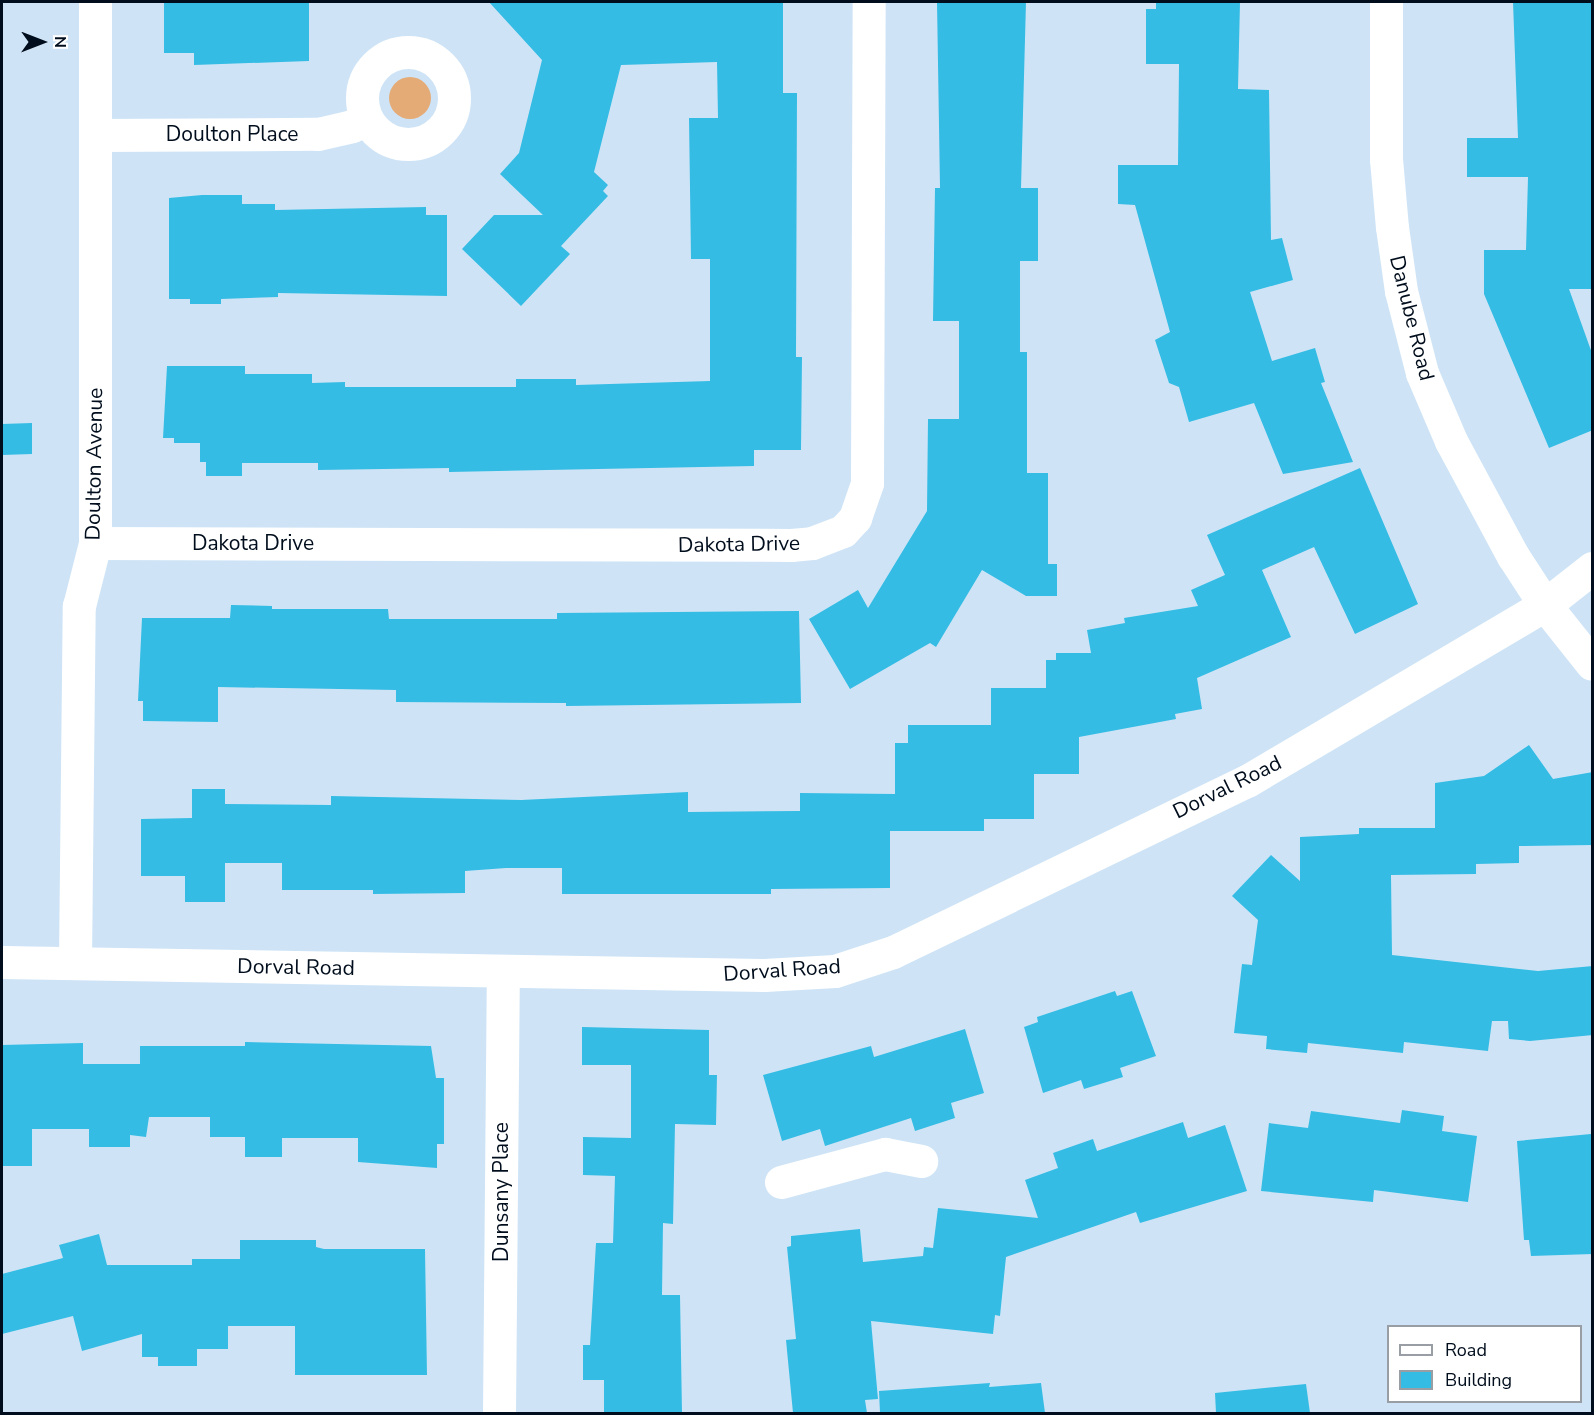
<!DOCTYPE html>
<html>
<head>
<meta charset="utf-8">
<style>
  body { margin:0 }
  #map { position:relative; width:1594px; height:1415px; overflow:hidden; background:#cee4f6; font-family:"Nunito Sans",sans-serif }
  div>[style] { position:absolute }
  .green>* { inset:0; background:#e5ab76 }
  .round { border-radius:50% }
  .building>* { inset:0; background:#34bce4 }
  .minor>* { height:33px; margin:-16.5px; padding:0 16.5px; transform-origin:16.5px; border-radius:16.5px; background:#fff }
  .minor>.ring { margin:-16.5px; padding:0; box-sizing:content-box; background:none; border:33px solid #fff; border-radius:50% }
  span { translate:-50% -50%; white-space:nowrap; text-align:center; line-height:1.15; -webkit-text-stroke:5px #fff; paint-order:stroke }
  .street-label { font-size:21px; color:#000d1c }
  .frame { position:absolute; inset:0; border:3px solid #000d1c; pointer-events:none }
  .legend { position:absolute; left:1387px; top:1325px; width:195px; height:78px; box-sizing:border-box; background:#fff; border:2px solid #999ea4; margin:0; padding:8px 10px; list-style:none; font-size:18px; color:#000d1c }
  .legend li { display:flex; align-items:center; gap:12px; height:30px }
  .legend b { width:30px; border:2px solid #999ea4 }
  .north { position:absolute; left:12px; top:12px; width:60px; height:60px; -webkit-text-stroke:4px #fff; paint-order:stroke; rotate:90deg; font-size:16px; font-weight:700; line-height:24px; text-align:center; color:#000d1c }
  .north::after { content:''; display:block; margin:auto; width:21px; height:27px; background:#000d1c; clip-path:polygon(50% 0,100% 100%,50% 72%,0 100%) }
</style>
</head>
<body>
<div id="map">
  <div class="green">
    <i class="round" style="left:389px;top:77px;width:42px;height:42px"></i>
  </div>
  <div class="building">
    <i style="clip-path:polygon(164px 2px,309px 2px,309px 61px,194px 65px,194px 53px,164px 53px)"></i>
    <i style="clip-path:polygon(489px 2px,783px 3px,783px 93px,797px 93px,796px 357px,802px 357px,801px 450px,754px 450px,754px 466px,449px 472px,449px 468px,318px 470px,318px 463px,242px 463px,242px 476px,206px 476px,206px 462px,200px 462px,200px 443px,174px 443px,174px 438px,163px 438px,167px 366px,245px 366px,245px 374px,312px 374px,312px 383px,345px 382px,345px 387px,516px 387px,516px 379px,576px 379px,576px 385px,710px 381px,710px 259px,691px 259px,689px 118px,718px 118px,717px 62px,621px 65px,594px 172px,608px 185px,603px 191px,608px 196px,561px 246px,570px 254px,521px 306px,462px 249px,494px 215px,543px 215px,500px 174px,519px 153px,542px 60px)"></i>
    <i style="clip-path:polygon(937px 2px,1026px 2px,1021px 188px,1038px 188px,1038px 261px,1020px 261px,1020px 352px,1027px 352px,1027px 473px,1048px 473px,1048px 564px,1057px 564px,1057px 596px,1026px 596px,982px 570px,936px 647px,930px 643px,850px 689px,809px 619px,858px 590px,868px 608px,927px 511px,928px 419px,959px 419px,959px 321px,933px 321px,935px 188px,940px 188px)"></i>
    <i style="clip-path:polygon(1156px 2px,1240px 2px,1238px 89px,1269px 90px,1271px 240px,1282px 238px,1293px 280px,1250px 292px,1272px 361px,1315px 348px,1325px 382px,1321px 383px,1353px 462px,1283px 474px,1254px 403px,1189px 422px,1179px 387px,1169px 383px,1155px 340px,1170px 332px,1135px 205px,1118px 204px,1118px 165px,1178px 165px,1179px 64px,1146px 64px,1146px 9px,1156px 9px)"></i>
    <i style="clip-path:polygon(1513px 2px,1593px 2px,1593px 289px,1569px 289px,1593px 356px,1593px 430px,1549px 448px,1484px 294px,1484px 250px,1526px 250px,1528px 177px,1467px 177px,1467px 138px,1518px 138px)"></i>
    <i style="clip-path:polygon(202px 195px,242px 195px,242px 204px,275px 204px,275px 210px,426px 207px,426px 215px,447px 215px,447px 296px,278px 293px,278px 297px,221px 299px,221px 304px,190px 304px,190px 299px,169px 299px,169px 198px)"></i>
    <i style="clip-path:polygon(32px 423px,32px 454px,2px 455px,2px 424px)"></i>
    <i style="clip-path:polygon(1360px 468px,1418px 604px,1355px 634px,1314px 547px,1262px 570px,1291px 637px,1197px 678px,1202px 709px,1175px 714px,1176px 719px,1079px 737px,1079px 774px,1034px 774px,1034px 819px,984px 819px,984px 831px,890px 831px,890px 888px,771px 889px,771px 894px,562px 894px,562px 868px,506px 868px,465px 871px,465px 893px,373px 894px,373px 890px,282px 890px,282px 863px,225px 863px,225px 902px,185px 902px,185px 876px,141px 876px,141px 819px,192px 818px,192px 789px,225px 789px,225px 804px,331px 805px,331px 796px,521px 800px,688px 792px,688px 812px,800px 811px,800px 793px,895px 794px,895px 743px,908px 743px,908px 725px,991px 725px,991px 688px,1046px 688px,1046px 660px,1056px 660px,1056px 653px,1091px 653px,1087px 630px,1125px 623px,1124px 618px,1198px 606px,1191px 590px,1225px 575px,1207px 535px)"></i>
    <i style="clip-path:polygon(231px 605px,272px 606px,272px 609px,388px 609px,389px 619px,557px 619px,557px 613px,799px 611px,801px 703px,566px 706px,566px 703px,396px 702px,396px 690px,218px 687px,218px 722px,143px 721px,143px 701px,138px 701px,142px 618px,230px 618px)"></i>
    <i style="clip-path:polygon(1529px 745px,1553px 779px,1593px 772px,1593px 845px,1519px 846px,1519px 863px,1476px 864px,1476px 874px,1391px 875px,1392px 955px,1538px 971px,1593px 966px,1593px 1035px,1530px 1041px,1509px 1039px,1508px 1021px,1492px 1021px,1488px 1051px,1404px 1042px,1403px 1053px,1308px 1043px,1307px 1053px,1266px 1049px,1267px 1036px,1234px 1033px,1242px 964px,1252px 965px,1258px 920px,1232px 896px,1271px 855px,1300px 881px,1300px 837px,1359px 834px,1359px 828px,1435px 828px,1435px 783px,1484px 776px)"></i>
    <i style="clip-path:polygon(1115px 991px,1117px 996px,1132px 991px,1156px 1056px,1120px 1068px,1123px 1077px,1084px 1089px,1081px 1080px,1043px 1093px,1024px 1027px,1038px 1022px,1037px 1017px)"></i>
    <i style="clip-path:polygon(582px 1027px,709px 1030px,709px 1075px,717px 1075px,716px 1125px,675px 1124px,673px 1224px,663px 1223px,662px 1295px,680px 1295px,682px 1413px,604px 1413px,604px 1380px,583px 1380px,583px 1345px,590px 1345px,596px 1243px,613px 1243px,615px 1176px,583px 1175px,583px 1137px,631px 1138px,631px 1065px,582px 1065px)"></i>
    <i style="clip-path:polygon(965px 1029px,984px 1093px,951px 1103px,955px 1118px,915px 1131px,911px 1118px,825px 1146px,820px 1129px,782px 1141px,763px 1075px,871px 1046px,874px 1057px)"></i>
    <i style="clip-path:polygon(245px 1042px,431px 1046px,436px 1078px,444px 1078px,444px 1144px,437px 1144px,437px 1168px,358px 1162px,358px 1138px,282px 1138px,282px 1157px,245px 1157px,245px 1137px,210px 1137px,210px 1117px,149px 1117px,146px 1137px,130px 1135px,130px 1147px,89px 1147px,89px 1129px,32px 1129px,32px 1166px,2px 1166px,2px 1045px,83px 1043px,83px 1064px,140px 1064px,140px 1046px,245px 1046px)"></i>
    <i style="clip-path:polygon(1402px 1110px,1444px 1116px,1442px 1131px,1477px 1136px,1468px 1202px,1374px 1190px,1373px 1202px,1261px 1191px,1269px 1123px,1308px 1128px,1311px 1111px,1400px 1123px)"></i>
    <i style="clip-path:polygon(1183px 1122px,1188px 1138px,1225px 1125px,1247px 1191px,1140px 1223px,1136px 1212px,1006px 1257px,1000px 1316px,995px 1315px,993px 1334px,871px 1321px,878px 1399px,865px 1400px,867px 1413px,793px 1413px,786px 1340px,796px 1339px,787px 1247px,791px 1246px,791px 1236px,860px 1229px,863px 1262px,923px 1256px,924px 1247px,933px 1248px,938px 1208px,1038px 1218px,1025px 1180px,1058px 1168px,1053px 1153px,1093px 1139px,1097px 1151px)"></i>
    <i style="clip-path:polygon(1591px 1134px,1593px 1254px,1531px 1256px,1529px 1240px,1524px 1240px,1517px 1141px)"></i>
    <i style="clip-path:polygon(99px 1234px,107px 1265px,192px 1265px,192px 1259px,240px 1259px,240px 1240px,316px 1240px,316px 1247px,324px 1249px,425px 1249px,427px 1375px,295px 1375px,295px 1326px,228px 1326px,228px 1349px,197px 1349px,197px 1366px,158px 1366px,158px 1357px,142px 1357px,142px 1334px,82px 1351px,73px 1316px,2px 1334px,2px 1274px,63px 1258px,59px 1245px)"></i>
    <i style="clip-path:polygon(990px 1383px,989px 1387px,1041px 1383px,1045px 1413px,880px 1413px,879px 1391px)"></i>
    <i style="clip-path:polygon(1306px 1384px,1310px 1413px,1216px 1413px,1215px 1393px)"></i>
  </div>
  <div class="minor">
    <i style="left:1386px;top:2px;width:157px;rotate:90deg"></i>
    <i style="left:1386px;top:159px;width:68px;rotate:85deg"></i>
    <i style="left:1392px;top:227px;width:65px;rotate:82deg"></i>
    <i style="left:1401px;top:291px;width:85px;rotate:75.6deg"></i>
    <i style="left:1422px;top:373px;width:74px;rotate:66.9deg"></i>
    <i style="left:1451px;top:441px;width:131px;rotate:61.7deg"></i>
    <i style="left:1513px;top:556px;width:59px;rotate:56.9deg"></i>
    <i style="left:1545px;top:605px;width:75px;rotate:51.5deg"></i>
    <i class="ring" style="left:362px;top:52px;width:59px;height:59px"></i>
    <i style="left:95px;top:135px;width:223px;rotate:-0.3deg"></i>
    <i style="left:318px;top:134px;width:35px;rotate:-13deg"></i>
    <i style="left:352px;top:126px;width:16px;rotate:-30deg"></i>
    <i style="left:95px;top:543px;width:696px;rotate:0.16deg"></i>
    <i style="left:791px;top:545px;width:21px;rotate:-5deg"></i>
    <i style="left:812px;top:543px;width:33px;rotate:-21deg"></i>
    <i style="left:843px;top:531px;width:18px;rotate:-47deg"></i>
    <i style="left:855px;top:518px;width:37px;rotate:-71deg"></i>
    <i style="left:867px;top:483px;width:481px;rotate:-89.8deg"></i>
    <i style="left:2px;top:962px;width:762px;rotate:0.98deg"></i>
    <i style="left:764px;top:975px;width:71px;rotate:-3.2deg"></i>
    <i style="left:835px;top:971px;width:61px;rotate:-18.1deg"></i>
    <i style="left:893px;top:952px;width:393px;rotate:-25.8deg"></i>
    <i style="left:1247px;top:781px;width:346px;rotate:-30.6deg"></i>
    <i style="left:1545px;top:605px;width:60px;rotate:-38.2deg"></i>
    <i style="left:75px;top:962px;width:356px;rotate:-89.4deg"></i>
    <i style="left:79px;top:606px;width:65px;rotate:-75.7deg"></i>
    <i style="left:95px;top:543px;width:541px;rotate:-90deg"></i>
    <i style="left:781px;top:1182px;width:108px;rotate:-15.1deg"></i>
    <i style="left:885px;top:1154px;width:37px;rotate:11deg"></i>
    <i style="left:499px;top:1414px;width:443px;rotate:-89.5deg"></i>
  </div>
  <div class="street-label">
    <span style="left:232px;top:134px">Doulton Place</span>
    <span style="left:1412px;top:318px;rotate:76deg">Danube Road</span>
    <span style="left:94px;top:464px;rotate:-89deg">Doulton Avenue</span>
    <span style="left:253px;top:543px">Dakota Drive</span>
    <span style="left:739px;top:544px;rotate:-1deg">Dakota Drive</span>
    <span style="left:1227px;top:787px;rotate:-26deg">Dorval Road</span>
    <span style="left:296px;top:967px;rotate:1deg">Dorval Road</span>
    <span style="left:782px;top:970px;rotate:-4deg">Dorval Road</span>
    <span style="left:501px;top:1192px;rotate:-90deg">Dunsany Place</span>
  </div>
  <div class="frame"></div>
  <ul class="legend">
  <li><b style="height:8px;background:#fff"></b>Road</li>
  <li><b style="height:16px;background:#34bce4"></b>Building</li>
  </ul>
  <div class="north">N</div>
</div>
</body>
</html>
